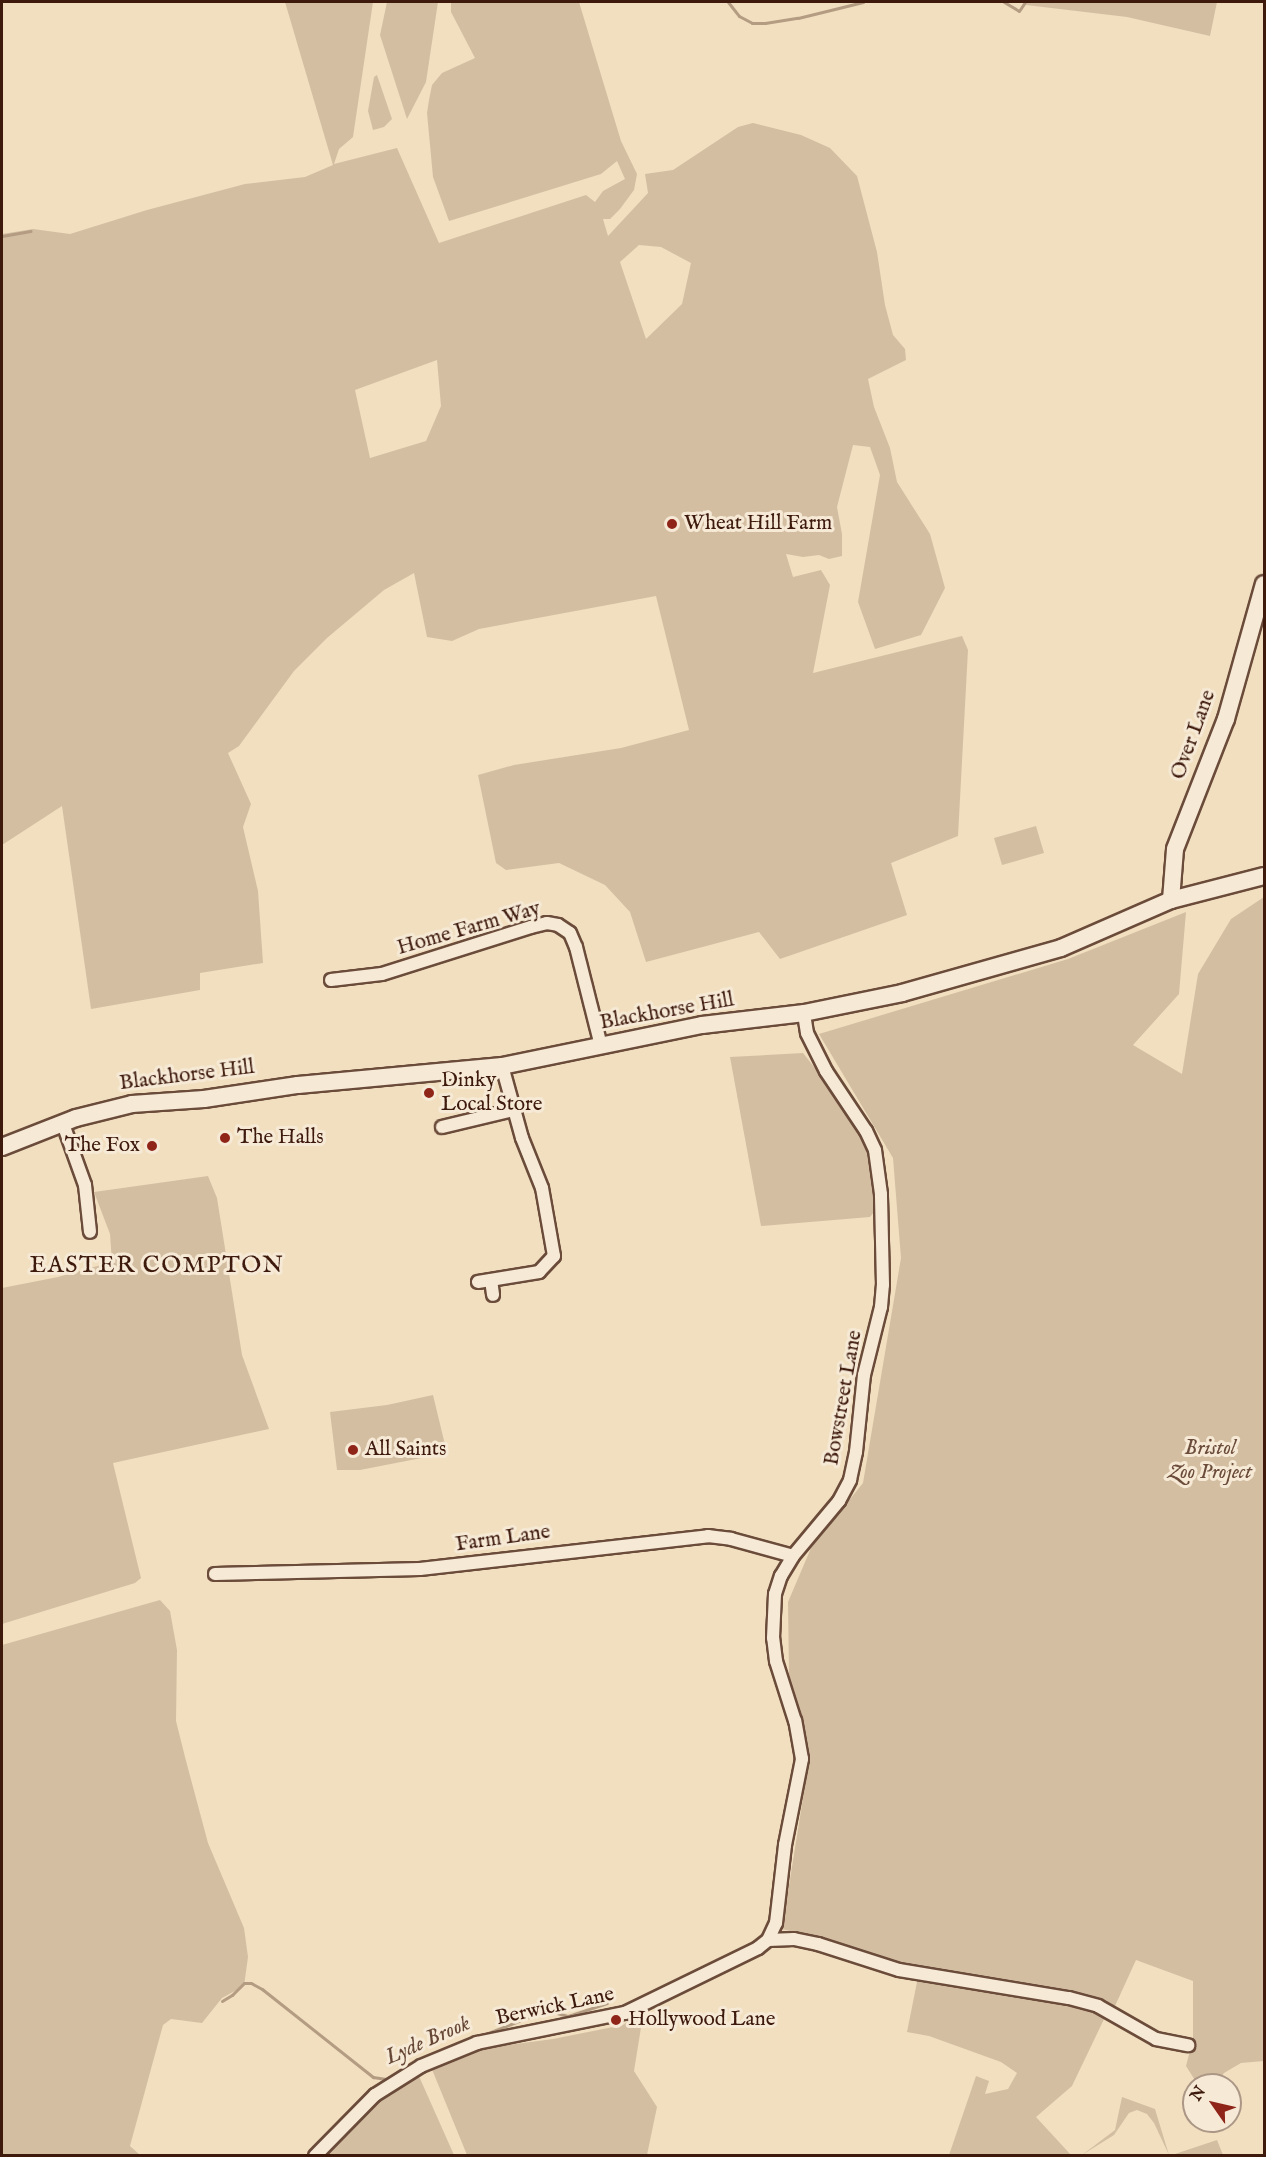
<!DOCTYPE html>
<html>
<head>
<meta charset="utf-8">
<style>
  body { margin:0 }
  #map { position:relative; width:1266px; height:2157px; overflow:hidden; background:#f1dfc0; font-family:"IM FELL English",serif }
  div>[style] { position:absolute }
  .green>* { inset:0; background:#d3bea2 }
  .stream>* { height:3px; margin:-1.5px; padding:0 1.5px; transform-origin:1.5px; border-radius:1.5px; background:#b49c83 }
  .roads { filter:drop-shadow(2px 0 #6b4b3a) drop-shadow(-2px 0 #6b4b3a) drop-shadow(0 2px #6b4b3a) drop-shadow(0 -2px #6b4b3a) }
  .street>* { height:12px; margin:-6px; padding:0 6px; transform-origin:6px; border-radius:6px; background:#f6ead6 }
  .secondary>* { height:16px; margin:-8px; padding:0 8px; transform-origin:8px; border-radius:8px; background:#f6ead6 }
  .dots>* { width:16px; height:16px; translate:-50% -50%; box-sizing:border-box; border:3px solid #f6ead6; border-radius:50% }
  span { translate:-50% -50%; white-space:nowrap; text-align:center; line-height:1.15; -webkit-text-stroke:6px #f6ead6; paint-order:stroke }
  .poi-label { font-size:21px; color:#3e1a0d }
  .left { translate:0 -50%; text-align:left }
  .right { translate:-100% -50%; text-align:right }
  .street-label { font-size:21px; color:#3e1a0d }
  .park-label { font-size:21px; color:#6b4b3a; font-style:italic }
  .water-label { font-size:22px; color:#674836; font-style:italic }
  .quarter-label { font-size:24px; color:#3e1a0d; letter-spacing:1.5px }
  .frame { position:absolute; inset:0; border:3px solid #3e1a0d; pointer-events:none }
  .north { position:absolute; left:1182px; top:2073px; width:60px; height:60px; box-sizing:border-box; background:#f6ead6; border:2px solid #ac9786; border-radius:50%; rotate:304deg; font-size:16px; font-weight:700; line-height:24px; text-align:center; color:#3e1a0d }
  .north::after { content:''; display:block; margin:auto; width:21px; height:27px; background:#8f2418; clip-path:polygon(50% 0,100% 100%,50% 72%,0 100%) }
</style>
</head>
<body>
<div id="map">
  <div class="green">
    <i style="clip-path:polygon(evenodd,285px 2px,373px 2px,353px 137px,339px 149px,334px 164px,397px 148px,439px 243px,586px 195px,595px 202px,603px 191px,625px 179px,617px 161px,601px 174px,449px 221px,433px 177px,427px 113px,429px 100px,432px 85px,442px 73px,475px 58px,451px 12px,451px 2px,579px 2px,621px 141px,637px 174px,634px 190px,620px 209px,610px 219px,603px 219px,608px 236px,648px 193px,645px 174px,673px 170px,738px 127px,753px 123px,801px 135px,830px 148px,857px 176px,877px 252px,885px 305px,893px 335px,905px 349px,906px 360px,868px 379px,874px 407px,890px 448px,897px 482px,930px 534px,945px 588px,921px 635px,875px 649px,858px 602px,880px 475px,870px 447px,853px 445px,837px 507px,842px 534px,842px 556px,829px 559px,819px 555px,803px 557px,786px 554px,793px 577px,821px 570px,830px 585px,813px 673px,962px 636px,968px 650px,958px 836px,891px 863px,907px 915px,780px 959px,759px 932px,646px 962px,630px 912px,605px 885px,559px 863px,506px 870px,496px 863px,478px 775px,514px 765px,621px 748px,689px 730px,656px 596px,479px 629px,452px 641px,427px 637px,414px 573px,384px 590px,327px 638px,294px 671px,239px 746px,228px 753px,251px 804px,243px 827px,258px 891px,263px 963px,200px 973px,200px 990px,91px 1009px,62px 806px,2px 845px,2px 234px,33px 229px,70px 234px,147px 210px,245px 184px,305px 177px,333px 165px,285px 2px,639px 245px,661px 247px,691px 263px,682px 304px,646px 339px,620px 262px,639px 245px,285px 2px,437px 360px,441px 406px,426px 441px,370px 458px,355px 390px,437px 360px)"></i>
    <i style="clip-path:polygon(387px 2px,438px 2px,426px 82px,407px 119px,380px 35px)"></i>
    <i style="clip-path:polygon(1027px 2px,1217px 2px,1210px 36px,1127px 17px,1026px 5px)"></i>
    <i style="clip-path:polygon(377px 75px,392px 119px,384px 127px,373px 130px,368px 111px,374px 77px)"></i>
    <i style="clip-path:polygon(1036px 826px,1044px 853px,1002px 865px,994px 838px)"></i>
    <i style="clip-path:polygon(1264px 897px,1264px 2061px,1241px 2063px,1224px 2073px,1216px 2085px,1198px 2085px,1186px 2066px,1193px 2039px,1193px 1981px,1136px 1960px,1115px 2006px,1086px 1994px,904px 1967px,842px 1944px,782px 1929px,808px 1767px,789px 1674px,788px 1602px,811px 1548px,863px 1483px,901px 1258px,893px 1158px,819px 1034px,1068px 959px,1186px 912px,1179px 994px,1133px 1045px,1182px 1074px,1198px 974px,1231px 919px)"></i>
    <i style="clip-path:polygon(803px 1053px,834px 1092px,871px 1153px,878px 1207px,870px 1217px,761px 1226px,730px 1057px)"></i>
    <i style="clip-path:polygon(208px 1176px,217px 1198px,242px 1355px,269px 1429px,113px 1463px,141px 1578px,135px 1583px,2px 1624px,2px 1288px,58px 1277px,112px 1262px,110px 1234px,94px 1192px)"></i>
    <i style="clip-path:polygon(433px 1395px,447px 1453px,360px 1470px,337px 1470px,330px 1412px,387px 1405px)"></i>
    <i style="clip-path:polygon(160px 1600px,170px 1611px,177px 1650px,176px 1721px,185px 1757px,208px 1843px,244px 1928px,248px 1957px,244px 1986px,222px 1998px,202px 2023px,171px 2019px,163px 2025px,130px 2146px,140px 2155px,2px 2155px,2px 1645px)"></i>
    <i style="clip-path:polygon(918px 1977px,1082px 2005px,1106px 2015px,1072px 2086px,1036px 2117px,1071px 2155px,949px 2155px,976px 2076px,989px 2081px,985px 2094px,1008px 2089px,1017px 2073px,1001px 2062px,929px 2036px,907px 2032px)"></i>
    <i style="clip-path:polygon(644px 2009px,634px 2071px,657px 2107px,647px 2155px,467px 2155px,431px 2067px,477px 2049px,553px 2039px,623px 2025px)"></i>
    <i style="clip-path:polygon(418px 2074px,454px 2155px,324px 2156px,379px 2100px)"></i>
    <i style="clip-path:polygon(1122px 2097px,1155px 2109px,1169px 2155px,1154px 2123px,1147px 2114px,1137px 2110px,1129px 2113px,1114px 2135px,1082px 2155px,1115px 2130px)"></i>
    <i style="clip-path:polygon(1217px 2140px,1223px 2155px,1172px 2155px)"></i>
  </div>
  <div class="stream">
    <i style="left:728px;top:2px;width:18px;rotate:52deg"></i>
    <i style="left:739px;top:16px;width:15px;rotate:28deg"></i>
    <i style="left:752px;top:23px;width:13px"></i>
    <i style="left:765px;top:23px;width:33px;rotate:-9deg"></i>
    <i style="left:798px;top:18px;width:67px;rotate:-13.8deg"></i>
    <i style="left:1004px;top:2px;width:17px;rotate:31deg"></i>
    <i style="left:1019px;top:11px;width:11px;rotate:-56deg"></i>
    <i style="left:2px;top:236px;width:29px;rotate:-10deg"></i>
    <i style="left:222px;top:2001px;width:12px;rotate:-31deg"></i>
    <i style="left:232px;top:1995px;width:17px;rotate:-45deg"></i>
    <i style="left:244px;top:1983px;width:7px"></i>
    <i style="left:251px;top:1983px;width:13px;rotate:29deg"></i>
    <i style="left:262px;top:1989px;width:142px;rotate:38.4deg"></i>
    <i style="left:373px;top:2077px;width:13px;rotate:9deg"></i>
    <i style="left:386px;top:2079px;width:23px;rotate:-29deg"></i>
    <i style="left:434px;top:2054px;width:107px;rotate:-21.3deg"></i>
    <i style="left:534px;top:2015px;width:16px;rotate:-14deg"></i>
    <i style="left:550px;top:2011px;width:19px;rotate:16deg"></i>
    <i style="left:568px;top:2016px;width:41px;rotate:-18.4deg"></i>
  </div>
  <div class="roads">
    <div class="street">
      <i style="left:331px;top:980px;width:51px;rotate:-6.7deg"></i>
      <i style="left:382px;top:974px;width:156px;rotate:-17.5deg"></i>
      <i style="left:531px;top:927px;width:16px;rotate:-14deg"></i>
      <i style="left:547px;top:923px;width:11px;rotate:10deg"></i>
      <i style="left:558px;top:925px;width:14px;rotate:34deg"></i>
      <i style="left:570px;top:933px;width:15px;rotate:67deg"></i>
      <i style="left:576px;top:947px;width:102px;rotate:75.8deg"></i>
      <i style="left:63px;top:1124px;width:65px;rotate:70.2deg"></i>
      <i style="left:85px;top:1185px;width:47px;rotate:83.9deg"></i>
      <i style="left:442px;top:1127px;width:73px;rotate:-13.5deg"></i>
      <i style="left:491px;top:1280px;width:15px;rotate:82deg"></i>
      <i style="left:478px;top:1282px;width:62px;rotate:-9.3deg"></i>
      <i style="left:539px;top:1272px;width:22px;rotate:-47deg"></i>
      <i style="left:554px;top:1256px;width:69px;rotate:-100deg"></i>
      <i style="left:542px;top:1188px;width:54px;rotate:-111.8deg"></i>
      <i style="left:522px;top:1138px;width:75px;rotate:-105.5deg"></i>
      <i style="left:215px;top:1574px;width:205px;rotate:-1.4deg"></i>
      <i style="left:420px;top:1569px;width:290px;rotate:-6.5deg"></i>
      <i style="left:708px;top:1536px;width:23px;rotate:7deg"></i>
      <i style="left:731px;top:1539px;width:64px;rotate:15.3deg"></i>
      <i style="left:768px;top:1940px;width:26px;rotate:-2deg"></i>
      <i style="left:794px;top:1939px;width:25px;rotate:12deg"></i>
      <i style="left:818px;top:1944px;width:85px;rotate:17.8deg"></i>
      <i style="left:899px;top:1970px;width:172px;rotate:9.4deg"></i>
      <i style="left:1069px;top:1998px;width:30px;rotate:15deg"></i>
      <i style="left:1098px;top:2006px;width:67px;rotate:29.6deg"></i>
      <i style="left:1156px;top:2039px;width:33px;rotate:11deg"></i>
      <i style="left:315px;top:2156px;width:86px;rotate:-45.5deg"></i>
      <i style="left:375px;top:2095px;width:54px;rotate:-32.2deg"></i>
      <i style="left:421px;top:2066px;width:61px;rotate:-22.3deg"></i>
      <i style="left:477px;top:2043px;width:151px;rotate:-11.5deg"></i>
      <i style="left:625px;top:2013px;width:148px;rotate:-26deg"></i>
      <i style="left:758px;top:1948px;width:13px;rotate:-39deg"></i>
      <i style="left:768px;top:1940px;width:19px;rotate:-65deg"></i>
      <i style="left:776px;top:1923px;width:79px;rotate:-83.4deg"></i>
      <i style="left:785px;top:1845px;width:88px;rotate:-78.8deg"></i>
      <i style="left:802px;top:1759px;width:39px;rotate:-100deg"></i>
      <i style="left:795px;top:1721px;width:63px;rotate:-107.6deg"></i>
      <i style="left:776px;top:1661px;width:23px;rotate:-97deg"></i>
      <i style="left:773px;top:1638px;width:44px;rotate:-87.4deg"></i>
      <i style="left:775px;top:1594px;width:19px;rotate:-72deg"></i>
      <i style="left:781px;top:1576px;width:23px;rotate:-59deg"></i>
      <i style="left:793px;top:1556px;width:72px;rotate:-50.1deg"></i>
      <i style="left:839px;top:1501px;width:24px;rotate:-62deg"></i>
      <i style="left:850px;top:1480px;width:29px;rotate:-78deg"></i>
      <i style="left:856px;top:1452px;width:77px;rotate:-84.1deg"></i>
      <i style="left:864px;top:1375px;width:70px;rotate:-76deg"></i>
      <i style="left:881px;top:1307px;width:22px;rotate:-85deg"></i>
      <i style="left:883px;top:1285px;width:91px;rotate:-91.3deg"></i>
      <i style="left:881px;top:1194px;width:44px;rotate:-97.8deg"></i>
      <i style="left:875px;top:1150px;width:21px;rotate:-115deg"></i>
      <i style="left:866px;top:1131px;width:72px;rotate:-123.7deg"></i>
      <i style="left:826px;top:1071px;width:42px;rotate:-116.6deg"></i>
      <i style="left:807px;top:1033px;width:20px;rotate:-99deg"></i>
    </div>
    <div class="secondary">
      <i style="left:1171px;top:900px;width:51px;rotate:-85.5deg"></i>
      <i style="left:1175px;top:849px;width:140px;rotate:-68.6deg"></i>
      <i style="left:1226px;top:719px;width:140px;rotate:-74.3deg"></i>
      <i style="left:2px;top:1147px;width:79px;rotate:-21.4deg"></i>
      <i style="left:76px;top:1118px;width:58px;rotate:-14deg"></i>
      <i style="left:132px;top:1104px;width:72px;rotate:-4deg"></i>
      <i style="left:204px;top:1099px;width:95px;rotate:-8.5deg"></i>
      <i style="left:298px;top:1085px;width:205px;rotate:-5.3deg"></i>
      <i style="left:502px;top:1066px;width:204px;rotate:-11.6deg"></i>
      <i style="left:702px;top:1025px;width:103px;rotate:-6.7deg"></i>
      <i style="left:804px;top:1013px;width:100px;rotate:-11.5deg"></i>
      <i style="left:902px;top:993px;width:165px;rotate:-15.8deg"></i>
      <i style="left:1061px;top:948px;width:120px;rotate:-23.6deg"></i>
      <i style="left:1171px;top:900px;width:96px;rotate:-14.5deg"></i>
    </div>
  </div>
  <div class="dots">
    <i style="left:672px;top:524px;background:#8f2418"></i>
    <i style="left:429px;top:1093px;background:#8f2418"></i>
    <i style="left:225px;top:1138px;background:#8f2418"></i>
    <i style="left:152px;top:1146px;background:#8f2418"></i>
    <i style="left:353px;top:1450px;background:#8f2418"></i>
    <i style="left:616px;top:2020px;background:#8f2418"></i>
  </div>
  <div class="poi-label">
    <span class="left" style="left:684px;top:524px">Wheat Hill Farm</span>
    <span class="left" style="left:441px;top:1093px">Dinky<br>Local Store</span>
    <span class="left" style="left:237px;top:1138px">The Halls</span>
    <span class="right" style="left:140px;top:1146px">The Fox</span>
    <span class="left" style="left:365px;top:1450px">All Saints</span>
    <span class="left" style="left:628px;top:2020px">Hollywood Lane</span>
  </div>
  <div class="street-label">
    <span style="left:1194px;top:735px;rotate:-70deg">Over Lane</span>
    <span style="left:469px;top:929px;rotate:-16deg">Home Farm Way</span>
    <span style="left:667px;top:1012px;rotate:-10deg">Blackhorse Hill</span>
    <span style="left:187px;top:1076px;rotate:-7deg">Blackhorse Hill</span>
    <span style="left:844px;top:1398px;rotate:-80deg">Bowstreet Lane</span>
    <span style="left:503px;top:1539px;rotate:-8deg">Farm Lane</span>
    <span style="left:555px;top:2007px;rotate:-12deg">Berwick Lane</span>
  </div>
  <div class="park-label">
    <span style="left:1210px;top:1461px">Bristol<br>Zoo Project</span>
  </div>
  <div class="water-label">
    <span style="left:428px;top:2041px;rotate:-24deg">Lyde Brook</span>
  </div>
  <div class="quarter-label">
    <span style="left:157px;top:1266px">EASTER COMPTON</span>
  </div>
  <div class="frame"></div>
  <div class="north">N</div>
</div>
</body>
</html>
